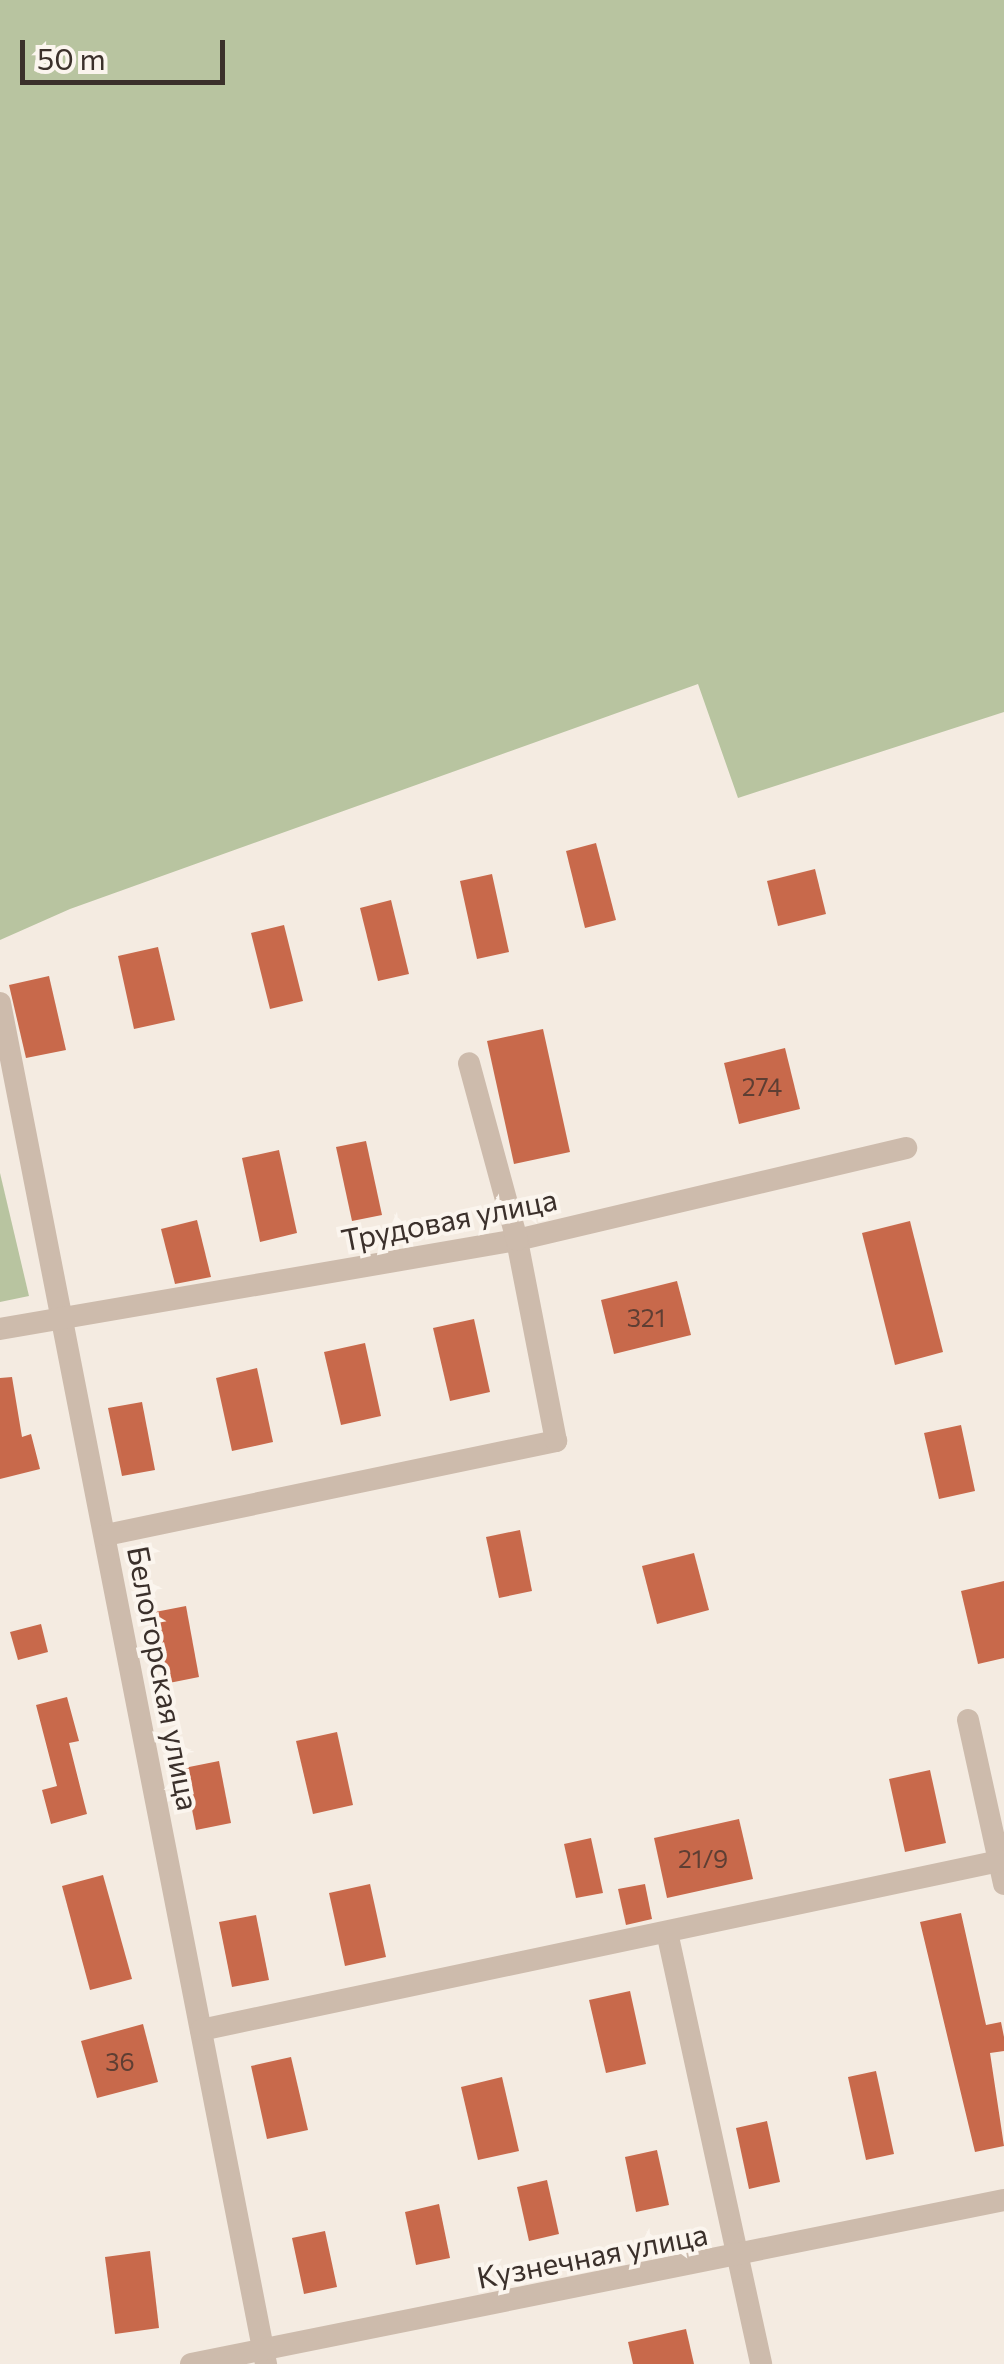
<!DOCTYPE html>
<html>
<head>
<meta charset="utf-8">
<style>
  body { margin:0 }
  #map { position:relative; width:1004px; height:2364px; overflow:hidden; background:#f4ebe1; font-family:Commissioner,sans-serif }
  div>[style] { position:absolute }
  .green>* { inset:0; background:#b8c4a0 }
  .building>* { inset:0; background:#c8694b }
  .street>* { height:22px; margin:-11px; padding:0 11px; transform-origin:11px; border-radius:11px; background:#cdbbac }
  span { translate:-50% -50%; white-space:nowrap; text-align:center; line-height:1.15; -webkit-text-stroke:8px #fbf5ee; paint-order:stroke }
  .number-label { font-size:25px; color:#5e3e33 }
  .number-label span { -webkit-text-stroke-width:0 }
  .street-label { font-size:30px; color:#3b302b }
  .scale { position:absolute; left:20px; top:40px; width:205px; height:45px; box-sizing:border-box; border:5px solid #3b302b; border-top:0; padding-left:12px; font-size:30px; line-height:35px; white-space:nowrap; color:#3b302b; -webkit-text-stroke:8px #fbf5ee; paint-order:stroke }
</style>
</head>
<body>
<div id="map">
  <div class="green">
    <i style="clip-path:polygon(0 0,1004px 0,1004px 712px,738px 798px,698px 684px,70px 909px,0 940px)"></i>
    <i style="clip-path:polygon(0 1173px,29px 1296px,0 1302px)"></i>
  </div>
  <div class="building">
    <i style="clip-path:polygon(596px 843px,616px 920px,585px 928px,566px 851px)"></i>
    <i style="clip-path:polygon(815px 869px,826px 914px,778px 926px,767px 881px)"></i>
    <i style="clip-path:polygon(492px 874px,509px 952px,477px 959px,460px 881px)"></i>
    <i style="clip-path:polygon(391px 900px,409px 974px,378px 981px,360px 908px)"></i>
    <i style="clip-path:polygon(284px 925px,303px 1001px,270px 1009px,251px 933px)"></i>
    <i style="clip-path:polygon(158px 947px,175px 1020px,134px 1029px,118px 956px)"></i>
    <i style="clip-path:polygon(49px 976px,66px 1050px,26px 1058px,9px 985px)"></i>
    <i style="clip-path:polygon(543px 1029px,570px 1152px,514px 1164px,487px 1041px)"></i>
    <i style="clip-path:polygon(785px 1048px,800px 1109px,739px 1124px,724px 1063px)"></i>
    <i style="clip-path:polygon(366px 1141px,382px 1215px,352px 1221px,336px 1147px)"></i>
    <i style="clip-path:polygon(279px 1150px,297px 1233px,260px 1242px,242px 1158px)"></i>
    <i style="clip-path:polygon(197px 1220px,211px 1277px,175px 1284px,161px 1229px)"></i>
    <i style="clip-path:polygon(910px 1221px,943px 1352px,895px 1365px,862px 1233px)"></i>
    <i style="clip-path:polygon(677px 1281px,691px 1335px,614px 1354px,601px 1300px)"></i>
    <i style="clip-path:polygon(474px 1319px,490px 1392px,450px 1401px,433px 1328px)"></i>
    <i style="clip-path:polygon(365px 1343px,381px 1416px,341px 1425px,324px 1352px)"></i>
    <i style="clip-path:polygon(257px 1368px,273px 1442px,232px 1451px,216px 1378px)"></i>
    <i style="clip-path:polygon(12px 1377px,22px 1437px,31px 1434px,40px 1469px,0 1479px,0 1378px)"></i>
    <i style="clip-path:polygon(142px 1402px,155px 1470px,122px 1476px,108px 1408px)"></i>
    <i style="clip-path:polygon(961px 1425px,975px 1491px,939px 1499px,924px 1433px)"></i>
    <i style="clip-path:polygon(520px 1530px,532px 1591px,499px 1598px,486px 1537px)"></i>
    <i style="clip-path:polygon(694px 1553px,709px 1610px,657px 1624px,642px 1566px)"></i>
    <i style="clip-path:polygon(1004px 1581px,1004px 1658px,978px 1664px,961px 1591px)"></i>
    <i style="clip-path:polygon(186px 1606px,199px 1677px,164px 1684px,150px 1613px)"></i>
    <i style="clip-path:polygon(41px 1624px,48px 1652px,18px 1660px,10px 1632px)"></i>
    <i style="clip-path:polygon(67px 1697px,79px 1741px,69px 1743px,87px 1814px,51px 1824px,42px 1790px,57px 1786px,36px 1705px)"></i>
    <i style="clip-path:polygon(337px 1732px,353px 1805px,313px 1814px,296px 1741px)"></i>
    <i style="clip-path:polygon(219px 1761px,231px 1823px,196px 1830px,184px 1768px)"></i>
    <i style="clip-path:polygon(930px 1770px,946px 1843px,905px 1852px,889px 1779px)"></i>
    <i style="clip-path:polygon(739px 1819px,753px 1879px,667px 1898px,654px 1838px)"></i>
    <i style="clip-path:polygon(591px 1838px,603px 1893px,576px 1898px,564px 1844px)"></i>
    <i style="clip-path:polygon(103px 1875px,132px 1979px,90px 1990px,62px 1886px)"></i>
    <i style="clip-path:polygon(370px 1884px,386px 1957px,345px 1966px,329px 1893px)"></i>
    <i style="clip-path:polygon(645px 1884px,652px 1919px,626px 1925px,618px 1889px)"></i>
    <i style="clip-path:polygon(961px 1913px,986px 2025px,1001px 2022px,1004px 2037px,1004px 2051px,990px 2053px,1004px 2146px,975px 2152px,920px 1922px)"></i>
    <i style="clip-path:polygon(256px 1915px,269px 1980px,232px 1987px,219px 1922px)"></i>
    <i style="clip-path:polygon(630px 1991px,646px 2064px,606px 2073px,589px 2000px)"></i>
    <i style="clip-path:polygon(143px 2024px,158px 2082px,97px 2098px,81px 2041px)"></i>
    <i style="clip-path:polygon(291px 2057px,308px 2130px,267px 2139px,251px 2066px)"></i>
    <i style="clip-path:polygon(876px 2071px,894px 2154px,866px 2160px,848px 2077px)"></i>
    <i style="clip-path:polygon(502px 2077px,519px 2151px,478px 2160px,461px 2087px)"></i>
    <i style="clip-path:polygon(767px 2121px,780px 2182px,749px 2189px,736px 2128px)"></i>
    <i style="clip-path:polygon(657px 2150px,669px 2205px,636px 2212px,625px 2157px)"></i>
    <i style="clip-path:polygon(547px 2180px,559px 2234px,529px 2241px,517px 2187px)"></i>
    <i style="clip-path:polygon(439px 2204px,450px 2258px,416px 2265px,405px 2212px)"></i>
    <i style="clip-path:polygon(325px 2231px,337px 2287px,304px 2294px,292px 2238px)"></i>
    <i style="clip-path:polygon(150px 2251px,159px 2328px,115px 2334px,105px 2257px)"></i>
    <i style="clip-path:polygon(686px 2329px,694px 2364px,633px 2364px,628px 2342px)"></i>
  </div>
  <div class="street">
    <i style="left:0;top:1003px;width:1387px;rotate:78.94deg"></i>
    <i style="left:0;top:1329px;width:525px;rotate:-9.77deg"></i>
    <i style="left:517px;top:1240px;width:400px;rotate:-13.3deg"></i>
    <i style="left:106px;top:1535px;width:460px;rotate:-11.8deg"></i>
    <i style="left:556px;top:1441px;width:205px;rotate:-101deg"></i>
    <i style="left:517px;top:1240px;width:183px;rotate:-105.2deg"></i>
    <i style="left:968px;top:1720px;width:168px;rotate:77.6deg"></i>
    <i style="left:667px;top:1932px;width:442px;rotate:77.7deg"></i>
    <i style="left:201px;top:2030px;width:816px;rotate:-11.96deg"></i>
    <i style="left:191px;top:2364px;width:829px;rotate:-11.4deg"></i>
  </div>
  <div class="number-label">
    <span style="left:762px;top:1086px">274</span>
    <span style="left:646px;top:1317px">321</span>
    <span style="left:703px;top:1858px">21/9</span>
    <span style="left:120px;top:2061px">36</span>
  </div>
  <div class="street-label">
    <span style="left:449px;top:1219px;rotate:-11deg">Трудовая улица</span>
    <span style="left:164px;top:1678px;rotate:79deg">Белогорская улица</span>
    <span style="left:592px;top:2255px;rotate:-11deg">Кузнечная улица</span>
  </div>
  <div class="scale">50 m</div>
</div>
</body>
</html>
